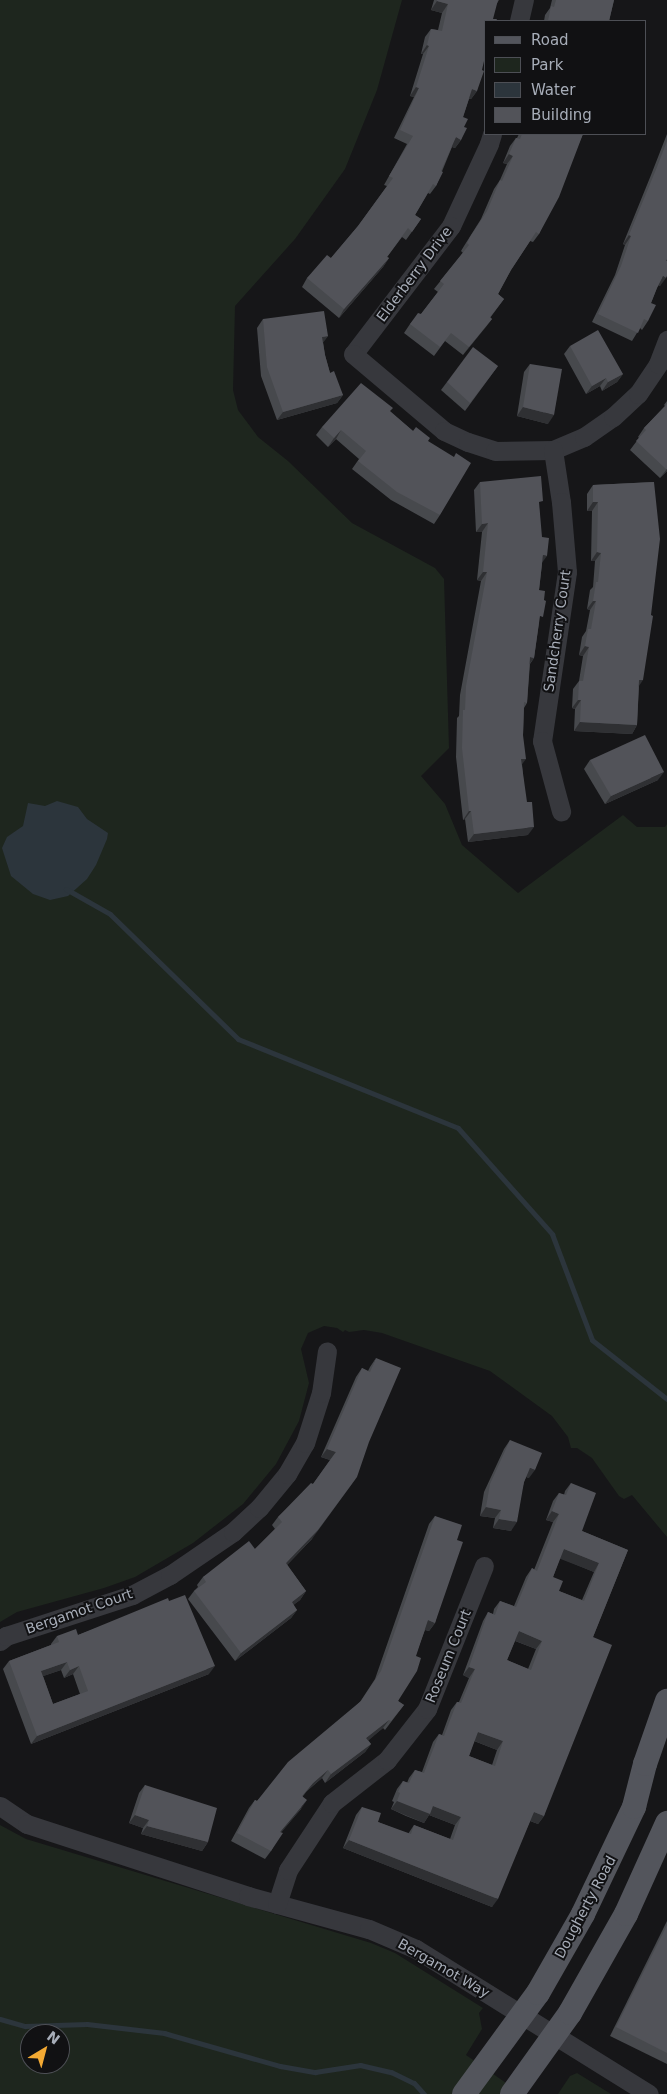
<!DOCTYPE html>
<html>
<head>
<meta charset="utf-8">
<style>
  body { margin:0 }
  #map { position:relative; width:667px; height:2094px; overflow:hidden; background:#161618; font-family:"DejaVu Sans",sans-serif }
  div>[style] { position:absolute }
  .green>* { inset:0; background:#1e261e }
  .water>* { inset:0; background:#2c353c }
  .stream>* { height:5px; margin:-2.5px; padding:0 2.5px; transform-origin:2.5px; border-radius:2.5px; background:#2c353c }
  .minor>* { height:19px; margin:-9.5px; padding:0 9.5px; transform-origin:9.5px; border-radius:9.5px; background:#37383d }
  .major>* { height:24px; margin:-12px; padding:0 12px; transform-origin:12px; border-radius:12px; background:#53555c }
  .wall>* { inset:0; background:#47494d }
  .shaded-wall>* { inset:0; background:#2f3033 }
  .building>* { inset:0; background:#525359 }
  span { translate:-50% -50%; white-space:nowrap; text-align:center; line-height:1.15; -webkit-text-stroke:4px #111113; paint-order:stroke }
  .street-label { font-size:14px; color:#a7adb8 }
  .legend { position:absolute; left:484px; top:20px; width:162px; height:115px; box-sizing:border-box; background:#111113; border:1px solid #4d4f55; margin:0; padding:6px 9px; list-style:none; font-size:15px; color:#a7adb8 }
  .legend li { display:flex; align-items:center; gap:10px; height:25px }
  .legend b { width:25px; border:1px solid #4d4f55 }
  .north { position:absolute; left:20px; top:2024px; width:50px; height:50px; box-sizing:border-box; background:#111113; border:1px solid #4d4f55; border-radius:50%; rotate:37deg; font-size:14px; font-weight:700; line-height:20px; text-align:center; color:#a7adb8 }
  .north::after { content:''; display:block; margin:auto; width:18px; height:22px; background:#f3a933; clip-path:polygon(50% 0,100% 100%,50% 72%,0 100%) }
</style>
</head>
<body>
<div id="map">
  <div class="green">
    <i style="clip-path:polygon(0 0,402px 0,377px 90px,345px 169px,295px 239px,235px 306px,233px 390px,238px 410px,258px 437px,288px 461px,352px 523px,435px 568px,444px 579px,449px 748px,421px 776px,445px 804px,462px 845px,518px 893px,623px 815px,637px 827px,665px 827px,667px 824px,667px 1537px,632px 1495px,624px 1499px,619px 1496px,592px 1458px,577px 1448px,571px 1448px,568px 1437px,552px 1416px,490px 1371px,382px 1333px,364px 1330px,349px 1332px,345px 1330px,343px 1332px,337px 1328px,324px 1326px,308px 1333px,301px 1349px,309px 1383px,299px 1421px,276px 1464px,243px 1504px,193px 1543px,135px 1577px,104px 1588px,17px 1612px,0 1622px)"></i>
    <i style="clip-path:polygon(evenodd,0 1825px,26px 1839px,371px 1943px,395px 1953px,483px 2008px,479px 2013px,482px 2029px,466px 2055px,522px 2094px,0 2094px,0 1825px,30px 2034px,60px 2034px,60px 2064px,30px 2064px,30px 2034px)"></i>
    <i style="clip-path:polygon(577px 2073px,611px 2094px,558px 2094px,570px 2076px)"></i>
  </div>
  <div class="water">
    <i style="clip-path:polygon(57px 801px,78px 807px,87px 819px,108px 833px,107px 839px,96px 865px,87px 879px,68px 896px,50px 900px,33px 894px,11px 876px,2px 848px,7px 837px,23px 826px,28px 803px,45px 806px)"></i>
  </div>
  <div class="stream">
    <i style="left:66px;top:889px;width:51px;rotate:29.6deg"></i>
    <i style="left:110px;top:914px;width:179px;rotate:44.3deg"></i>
    <i style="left:238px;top:1039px;width:237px;rotate:22deg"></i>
    <i style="left:458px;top:1128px;width:142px;rotate:48.4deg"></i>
    <i style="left:552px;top:1234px;width:113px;rotate:69.3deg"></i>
    <i style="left:592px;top:1340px;width:95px;rotate:38.2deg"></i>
    <i style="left:0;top:2019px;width:26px;rotate:16deg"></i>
    <i style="left:25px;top:2026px;width:62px;rotate:-1.8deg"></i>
    <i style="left:87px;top:2024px;width:78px;rotate:6.7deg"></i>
    <i style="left:164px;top:2033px;width:121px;rotate:15.9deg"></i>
    <i style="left:280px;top:2066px;width:36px;rotate:10deg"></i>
    <i style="left:315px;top:2072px;width:46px;rotate:-8.8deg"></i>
    <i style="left:360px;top:2065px;width:32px;rotate:13deg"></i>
    <i style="left:391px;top:2072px;width:25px;rotate:26deg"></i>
    <i style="left:414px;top:2083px;width:15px;rotate:48deg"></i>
  </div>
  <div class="minor">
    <i style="left:519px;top:21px;width:22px;rotate:-77deg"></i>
    <i style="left:492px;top:134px;width:10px;rotate:107deg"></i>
    <i style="left:489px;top:144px;width:90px;rotate:114.9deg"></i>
    <i style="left:451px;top:226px;width:161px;rotate:127.4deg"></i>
    <i style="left:353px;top:354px;width:119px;rotate:40.2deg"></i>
    <i style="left:444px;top:431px;width:26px;rotate:25deg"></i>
    <i style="left:468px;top:442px;width:28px;rotate:18deg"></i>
    <i style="left:495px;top:451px;width:58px;rotate:-1deg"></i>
    <i style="left:553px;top:450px;width:34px;rotate:-23deg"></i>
    <i style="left:584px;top:437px;width:35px;rotate:-35deg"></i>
    <i style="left:613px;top:417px;width:34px;rotate:-43deg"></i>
    <i style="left:638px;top:394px;width:36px;rotate:-56deg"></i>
    <i style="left:658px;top:364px;width:26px;rotate:-69deg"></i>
    <i style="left:553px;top:450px;width:53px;rotate:81.3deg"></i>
    <i style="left:561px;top:502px;width:70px;rotate:85.1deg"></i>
    <i style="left:567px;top:572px;width:171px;rotate:98.4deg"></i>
    <i style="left:542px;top:741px;width:73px;rotate:74.8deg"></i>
    <i style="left:0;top:1641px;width:8px;rotate:-40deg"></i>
    <i style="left:6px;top:1636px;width:133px;rotate:-18deg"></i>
    <i style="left:132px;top:1595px;width:43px;rotate:-27.8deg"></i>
    <i style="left:170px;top:1575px;width:76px;rotate:-34.3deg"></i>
    <i style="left:233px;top:1532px;width:35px;rotate:-43deg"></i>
    <i style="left:259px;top:1508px;width:44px;rotate:-50.5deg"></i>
    <i style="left:287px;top:1474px;width:36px;rotate:-60deg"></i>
    <i style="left:305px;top:1443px;width:52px;rotate:-72.3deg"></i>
    <i style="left:321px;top:1393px;width:42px;rotate:-81.9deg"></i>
    <i style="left:0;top:1806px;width:32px;rotate:34deg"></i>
    <i style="left:27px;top:1824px;width:232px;rotate:18deg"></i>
    <i style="left:248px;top:1896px;width:125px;rotate:15.3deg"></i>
    <i style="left:369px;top:1929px;width:51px;rotate:23.1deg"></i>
    <i style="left:416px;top:1949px;width:274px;rotate:31.9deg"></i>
    <i style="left:277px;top:1904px;width:36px;rotate:-72deg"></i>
    <i style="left:288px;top:1870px;width:80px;rotate:-56.7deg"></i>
    <i style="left:332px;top:1803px;width:70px;rotate:-38deg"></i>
    <i style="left:387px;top:1760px;width:65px;rotate:-51.9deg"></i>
    <i style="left:427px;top:1709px;width:154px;rotate:-68.3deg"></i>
  </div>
  <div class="major">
    <i style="left:464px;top:2094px;width:125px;rotate:-53.8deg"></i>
    <i style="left:538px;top:1993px;width:91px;rotate:-60.3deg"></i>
    <i style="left:583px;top:1914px;width:119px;rotate:-64.5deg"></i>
    <i style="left:634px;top:1807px;width:44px;rotate:-75.7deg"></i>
    <i style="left:645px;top:1764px;width:67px;rotate:-70.8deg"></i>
    <i style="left:512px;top:2094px;width:100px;rotate:-54.4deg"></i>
    <i style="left:570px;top:2013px;width:114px;rotate:-60.5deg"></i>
    <i style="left:626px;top:1914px;width:100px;rotate:-65.7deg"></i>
  </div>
  <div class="wall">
    <i style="clip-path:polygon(434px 0,499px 0,486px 21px,477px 91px,471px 99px,469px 99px,463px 117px,464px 127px,461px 140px,455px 148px,452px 147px,436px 186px,430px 194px,428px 193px,415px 215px,421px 219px,406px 240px,402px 237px,387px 257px,389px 258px,383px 267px,339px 318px,302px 287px,307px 278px,331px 258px,358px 226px,387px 186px,384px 185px,407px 144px,394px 138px,414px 97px,410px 96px,423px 54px,421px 54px,425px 37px,431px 29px,438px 30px,442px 13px,431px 10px)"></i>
    <i style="clip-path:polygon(552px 0,614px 0,609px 21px,544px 21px,545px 15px,550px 8px)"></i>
    <i style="clip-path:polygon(519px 134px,583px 134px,539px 234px,533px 242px,530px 241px,511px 270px,498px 294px,504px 299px,490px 318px,492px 319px,463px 355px,445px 341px,434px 356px,404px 333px,410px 324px,421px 314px,438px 292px,434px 289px,463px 253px,461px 251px,464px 246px,481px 219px,494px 189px,500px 180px,507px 164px,503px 163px,510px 146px,516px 138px,517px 138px)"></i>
    <i style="clip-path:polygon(667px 134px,667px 259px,660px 286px,658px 285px,651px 303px,648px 321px,642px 330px,640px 328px,632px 341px,592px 322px,615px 275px,625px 245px,623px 244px,651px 175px)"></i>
    <i style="clip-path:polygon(263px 319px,328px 336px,323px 342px,325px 355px,330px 373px,343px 395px,337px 403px,277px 420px,261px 376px,257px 328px)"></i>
    <i style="clip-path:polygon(570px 346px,623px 374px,617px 382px,602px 391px,600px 386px,586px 394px,564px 354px)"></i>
    <i style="clip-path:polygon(530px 364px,548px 424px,517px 416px,524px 372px)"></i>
    <i style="clip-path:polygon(498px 366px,465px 411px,441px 390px,447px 382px)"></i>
    <i style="clip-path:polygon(667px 401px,667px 471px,660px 478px,630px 450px,639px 438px,638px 437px,644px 428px,665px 406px,664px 405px)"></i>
    <i style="clip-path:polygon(390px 412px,413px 431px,428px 441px,440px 515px,434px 524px,391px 500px,352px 469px,359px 459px,336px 439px,328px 447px,316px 435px,322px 427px)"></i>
    <i style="clip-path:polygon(480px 482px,539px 507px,542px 564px,539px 590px,539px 622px,534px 658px,530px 664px,527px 703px,524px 708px,522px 764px,528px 835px,468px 842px,465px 819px,463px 820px,456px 757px,457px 718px,459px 716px,460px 695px,481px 581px,477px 580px,482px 532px,476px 532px,474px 490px)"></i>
    <i style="clip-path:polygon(654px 482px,639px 686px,637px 725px,632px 734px,574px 731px,575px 709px,572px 708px,573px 689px,579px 681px,583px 656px,579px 655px,582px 637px,586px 631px,590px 610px,587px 609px,590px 590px,593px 587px,595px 561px,591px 561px,592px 511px,587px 511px,587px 494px,593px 485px)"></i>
    <i style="clip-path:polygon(590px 760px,658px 780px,605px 804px,584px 769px)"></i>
    <i style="clip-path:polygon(376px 1358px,312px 1539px,287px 1565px,306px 1591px,300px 1600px,293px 1605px,297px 1610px,291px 1618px,235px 1661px,188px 1599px,194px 1591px,198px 1587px,197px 1585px,203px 1577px,255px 1549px,275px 1529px,272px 1525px,278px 1517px,313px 1484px,330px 1460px,321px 1457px,356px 1377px,362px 1368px,368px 1371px,370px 1367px)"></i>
    <i style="clip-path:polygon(510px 1440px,529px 1478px,526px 1477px,524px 1482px,511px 1531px,493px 1528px,495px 1518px,480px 1516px,484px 1492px,504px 1449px)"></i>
    <i style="clip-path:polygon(evenodd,571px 1483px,582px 1531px,628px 1550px,593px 1637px,544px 1816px,538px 1824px,530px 1821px,492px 1907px,343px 1848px,356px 1815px,362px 1807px,378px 1822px,408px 1834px,414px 1825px,450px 1839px,455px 1825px,429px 1815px,424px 1823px,406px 1816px,391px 1809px,394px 1802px,392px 1801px,397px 1789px,403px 1781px,407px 1783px,409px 1778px,415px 1770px,422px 1772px,433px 1742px,439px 1734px,442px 1735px,451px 1710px,457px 1702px,459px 1702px,469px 1678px,463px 1675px,483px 1621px,488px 1612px,493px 1614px,494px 1609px,500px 1601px,514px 1606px,526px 1577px,532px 1568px,534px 1570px,553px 1522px,546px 1520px,553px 1501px,559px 1493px,564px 1495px,565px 1491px,571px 1483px,560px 1558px,594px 1572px,582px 1600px,559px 1591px,553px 1577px,560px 1558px,571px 1483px,515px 1641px,536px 1649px,528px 1669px,507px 1660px,515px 1641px,571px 1483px,474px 1741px,497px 1750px,492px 1765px,469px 1756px,474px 1741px)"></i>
    <i style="clip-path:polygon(435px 1516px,457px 1540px,435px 1623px,429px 1631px,425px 1630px,398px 1701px,404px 1705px,385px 1730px,383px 1728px,368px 1740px,371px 1744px,365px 1752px,325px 1783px,322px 1778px,307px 1791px,303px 1796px,301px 1809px,281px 1832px,271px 1851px,265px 1859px,231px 1841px,249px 1808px,255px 1800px,257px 1801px,360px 1702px,375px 1679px,429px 1524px)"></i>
    <i style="clip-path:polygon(evenodd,169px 1601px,209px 1674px,31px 1744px,3px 1669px,9px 1661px,51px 1645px,51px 1644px,57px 1636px,78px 1635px,169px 1601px,61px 1670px,64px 1678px,73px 1674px,80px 1694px,53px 1704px,43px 1676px,61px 1670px)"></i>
    <i style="clip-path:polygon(145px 1785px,208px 1842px,202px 1851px,141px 1834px,143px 1828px,129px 1823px,139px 1793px)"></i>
    <i style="clip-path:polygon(667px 1921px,667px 2064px,610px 2036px)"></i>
  </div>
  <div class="shaded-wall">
    <i style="clip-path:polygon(437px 1px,448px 4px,442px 13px,431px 10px)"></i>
    <i style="clip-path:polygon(427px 45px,429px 46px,423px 54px,421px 54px)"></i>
    <i style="clip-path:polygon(416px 87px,419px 88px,414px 97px,410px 96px)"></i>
    <i style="clip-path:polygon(472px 89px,477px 91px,471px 99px,466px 98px)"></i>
    <i style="clip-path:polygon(456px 137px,461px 140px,455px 148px,450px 146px)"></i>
    <i style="clip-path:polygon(509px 154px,513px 156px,507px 164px,503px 163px)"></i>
    <i style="clip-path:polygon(629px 235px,631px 236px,625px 245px,623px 244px)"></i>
    <i style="clip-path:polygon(389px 258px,383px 267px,339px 318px,344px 309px)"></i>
    <i style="clip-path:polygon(663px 276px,666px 278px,660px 286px,657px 285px)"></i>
    <i style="clip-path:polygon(492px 319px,486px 327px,463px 355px,469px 347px)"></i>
    <i style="clip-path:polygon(328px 336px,322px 344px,322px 337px)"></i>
    <i style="clip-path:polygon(623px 374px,617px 382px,602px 391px,608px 382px)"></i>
    <i style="clip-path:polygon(606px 378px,600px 386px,586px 394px,592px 386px)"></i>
    <i style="clip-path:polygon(343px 395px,337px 403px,277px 420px,283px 412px)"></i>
    <i style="clip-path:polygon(523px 407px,554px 415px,548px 424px,517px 416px)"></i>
    <i style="clip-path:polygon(341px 430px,336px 439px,328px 447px,334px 438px)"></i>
    <i style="clip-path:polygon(667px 469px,667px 471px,660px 478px)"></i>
    <i style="clip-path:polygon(593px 502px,598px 502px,592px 511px,587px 511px)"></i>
    <i style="clip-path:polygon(488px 523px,482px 532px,476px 532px,482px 524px)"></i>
    <i style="clip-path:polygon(597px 552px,601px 553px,595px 561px,591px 561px)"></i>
    <i style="clip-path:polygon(543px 555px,547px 556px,541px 564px)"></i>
    <i style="clip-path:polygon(483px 572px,487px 572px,481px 581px,477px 580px)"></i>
    <i style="clip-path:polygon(593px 601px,596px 601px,590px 610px,587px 609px)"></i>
    <i style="clip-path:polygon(585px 646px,589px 647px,583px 656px,579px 655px)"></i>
    <i style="clip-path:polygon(530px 657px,534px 658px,528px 666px)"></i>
    <i style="clip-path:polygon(639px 680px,643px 680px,637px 689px)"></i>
    <i style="clip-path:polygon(578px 700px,581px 700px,575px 709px,572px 708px)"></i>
    <i style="clip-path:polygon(580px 722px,637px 725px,632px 734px,574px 731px)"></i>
    <i style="clip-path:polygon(521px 759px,526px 759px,520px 767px)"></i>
    <i style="clip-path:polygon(664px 772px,658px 780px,605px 804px,611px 796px)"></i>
    <i style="clip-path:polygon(469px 811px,471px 811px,465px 819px,463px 820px)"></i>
    <i style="clip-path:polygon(534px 827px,528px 835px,468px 842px,474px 834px)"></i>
    <i style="clip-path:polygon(327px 1449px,336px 1452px,330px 1460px,321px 1457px)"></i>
    <i style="clip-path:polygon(530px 1468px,535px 1470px,529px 1478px,524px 1476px)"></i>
    <i style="clip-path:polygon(357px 1477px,312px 1539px,280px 1572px,286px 1563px)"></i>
    <i style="clip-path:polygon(486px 1507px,501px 1510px,495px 1518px,480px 1516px)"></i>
    <i style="clip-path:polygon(552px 1511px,559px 1514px,553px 1522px,546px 1520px)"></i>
    <i style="clip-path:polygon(499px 1519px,517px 1522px,511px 1531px,493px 1528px)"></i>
    <i style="clip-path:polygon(564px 1549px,599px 1563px,594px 1572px,558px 1558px)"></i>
    <i style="clip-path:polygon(306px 1591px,300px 1600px,286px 1611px,292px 1602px)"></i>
    <i style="clip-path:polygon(297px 1610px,291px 1618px,235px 1661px,241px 1653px)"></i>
    <i style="clip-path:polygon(428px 1620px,435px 1623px,429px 1631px,422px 1629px)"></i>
    <i style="clip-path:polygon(519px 1631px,542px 1641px,536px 1649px,513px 1640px)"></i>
    <i style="clip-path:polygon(67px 1662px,61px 1670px,35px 1679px,41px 1671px)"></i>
    <i style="clip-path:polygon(79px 1666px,73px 1674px,64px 1678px,70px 1670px)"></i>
    <i style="clip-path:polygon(215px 1666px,209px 1674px,31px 1744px,37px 1736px)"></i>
    <i style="clip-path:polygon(469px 1667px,475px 1669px,469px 1678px,463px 1675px)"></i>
    <i style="clip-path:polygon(389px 1720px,383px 1728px,361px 1747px,366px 1738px)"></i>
    <i style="clip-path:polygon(478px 1732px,503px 1741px,497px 1750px,472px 1740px)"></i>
    <i style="clip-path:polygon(371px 1744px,365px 1752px,325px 1783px,331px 1774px)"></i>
    <i style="clip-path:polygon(328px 1770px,322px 1778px,307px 1791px,296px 1804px,313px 1783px)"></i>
    <i style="clip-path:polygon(307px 1800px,301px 1809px,275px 1840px,280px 1832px)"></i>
    <i style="clip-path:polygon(397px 1801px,433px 1806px,461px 1817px,455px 1825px,429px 1815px,424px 1823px,391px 1809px)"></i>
    <i style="clip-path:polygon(534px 1812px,544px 1816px,538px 1824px,528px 1820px)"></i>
    <i style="clip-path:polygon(135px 1815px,149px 1820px,143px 1828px,129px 1823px)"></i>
    <i style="clip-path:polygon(147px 1826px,208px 1842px,202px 1851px,141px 1834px)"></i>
    <i style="clip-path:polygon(349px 1840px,498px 1899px,492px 1907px,343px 1848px)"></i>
  </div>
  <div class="building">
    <i style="clip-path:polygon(437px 0,498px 0,493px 19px,497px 19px,496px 21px,486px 21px,486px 52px,482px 70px,484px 71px,477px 91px,472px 89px,463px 117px,468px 119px,464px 127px,467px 128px,461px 140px,456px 137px,441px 171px,443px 172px,436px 186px,433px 184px,415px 215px,421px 219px,412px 232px,408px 228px,387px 257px,389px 258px,344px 309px,307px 278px,327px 255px,331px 258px,358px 226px,393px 178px,389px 176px,413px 136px,400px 130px,419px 88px,416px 87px,429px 46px,427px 45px,431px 29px,442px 31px,448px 4px,437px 1px)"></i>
    <i style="clip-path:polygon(556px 0,614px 0,609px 21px,548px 21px,551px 6px,554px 7px)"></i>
    <i style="clip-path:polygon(522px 134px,583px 134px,559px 197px,539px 234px,536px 232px,511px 270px,498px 294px,504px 299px,490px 317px,492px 319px,469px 347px,451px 333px,440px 347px,410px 324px,418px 313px,421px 314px,444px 284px,440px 281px,469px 245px,467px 243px,470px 237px,487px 211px,500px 180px,502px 181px,513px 156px,509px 154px,516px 138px,520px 139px)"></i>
    <i style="clip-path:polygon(667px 141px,667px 259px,666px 261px,667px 261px,667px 276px,666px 278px,663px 276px,657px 288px,651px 303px,656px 305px,648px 321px,644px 319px,638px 333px,598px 314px,621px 266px,631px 236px,629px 235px,657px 167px)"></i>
    <i style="clip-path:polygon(324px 311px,328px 336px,322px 337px,325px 355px,330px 373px,334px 371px,343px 395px,283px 412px,267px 367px,263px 319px)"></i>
    <i style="clip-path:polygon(598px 330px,623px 374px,608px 382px,606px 378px,592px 386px,570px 346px)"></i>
    <i style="clip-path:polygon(473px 347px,498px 366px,470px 403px,447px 382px)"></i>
    <i style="clip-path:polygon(530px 364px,562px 369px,554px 415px,523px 407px)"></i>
    <i style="clip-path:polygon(361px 383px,393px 408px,390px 411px,413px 431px,416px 427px,430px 438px,428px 441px,454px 457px,456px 453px,471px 463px,440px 515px,397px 492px,358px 461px,366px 451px,341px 430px,334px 438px,322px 427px)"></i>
    <i style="clip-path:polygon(667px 404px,667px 469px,666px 469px,636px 441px,646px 430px,644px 428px)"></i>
    <i style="clip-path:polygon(541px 476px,543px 501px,539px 502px,542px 537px,549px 538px,547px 556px,543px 555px,539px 590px,545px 591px,544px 600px,546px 601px,543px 617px,540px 616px,534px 658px,530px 657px,527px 703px,524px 702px,523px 735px,526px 759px,521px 759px,527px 802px,532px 802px,534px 827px,474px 834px,471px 811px,469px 811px,462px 748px,463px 710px,465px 710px,466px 686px,487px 572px,483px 572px,488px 523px,482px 524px,480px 482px)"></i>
    <i style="clip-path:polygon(654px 482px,660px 539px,651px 615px,653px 616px,643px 680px,639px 680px,637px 725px,580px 722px,581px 700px,578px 700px,579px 681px,583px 681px,589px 647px,585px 646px,588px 629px,591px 629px,596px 601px,593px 601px,596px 582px,598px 582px,601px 553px,597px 552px,598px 502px,593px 502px,593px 485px)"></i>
    <i style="clip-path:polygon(645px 735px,664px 772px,611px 796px,590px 760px)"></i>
    <i style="clip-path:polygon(376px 1358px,401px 1368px,369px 1442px,357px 1477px,318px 1530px,286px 1563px,306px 1591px,292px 1602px,297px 1610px,241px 1653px,194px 1591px,206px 1582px,203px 1577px,249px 1541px,255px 1549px,282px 1522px,278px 1517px,311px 1483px,313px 1484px,336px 1452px,327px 1449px,362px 1368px,370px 1372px)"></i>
    <i style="clip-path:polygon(510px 1440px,542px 1453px,535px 1470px,530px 1468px,524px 1482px,517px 1522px,499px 1519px,501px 1510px,486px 1507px,490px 1484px)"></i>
    <i style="clip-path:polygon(evenodd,571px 1483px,596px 1493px,582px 1531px,628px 1550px,593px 1637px,612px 1645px,544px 1816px,534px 1812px,498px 1899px,349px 1840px,362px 1807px,381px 1813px,378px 1822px,411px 1834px,414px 1825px,453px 1840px,461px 1817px,433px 1806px,430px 1814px,412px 1807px,397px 1801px,400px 1793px,398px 1792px,403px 1781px,409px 1783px,415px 1770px,424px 1773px,439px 1734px,444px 1736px,457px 1702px,461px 1703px,475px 1669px,469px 1667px,488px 1612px,495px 1615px,500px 1601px,516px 1607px,532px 1568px,537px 1571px,559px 1514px,552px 1511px,559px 1493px,566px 1495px,571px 1483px,564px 1549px,599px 1563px,584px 1601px,559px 1591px,563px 1581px,553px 1577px,564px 1549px,571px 1483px,519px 1631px,542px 1641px,531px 1670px,507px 1660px,519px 1631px,571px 1483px,478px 1732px,503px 1741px,495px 1766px,469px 1756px,478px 1732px)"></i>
    <i style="clip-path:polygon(435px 1516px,462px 1525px,457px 1540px,463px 1542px,435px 1623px,428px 1620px,416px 1656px,421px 1658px,417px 1671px,398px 1701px,404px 1705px,391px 1721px,389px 1720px,366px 1738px,371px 1744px,331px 1774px,328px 1770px,313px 1783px,302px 1796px,307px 1800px,280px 1832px,283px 1833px,271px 1851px,237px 1833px,255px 1800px,257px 1801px,288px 1762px,361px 1701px,381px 1671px)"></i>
    <i style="clip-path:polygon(evenodd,185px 1595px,215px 1666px,37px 1736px,9px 1661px,59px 1642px,57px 1636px,76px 1629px,78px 1635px,168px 1598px,169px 1601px,185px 1595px,67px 1662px,70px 1670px,79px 1666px,88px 1691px,53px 1704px,41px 1671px,67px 1662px)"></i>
    <i style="clip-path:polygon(145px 1785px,217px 1808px,208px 1842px,147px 1826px,149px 1820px,135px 1815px)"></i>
    <i style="clip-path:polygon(667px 1925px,667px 2053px,616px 2027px)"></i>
  </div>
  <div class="street-label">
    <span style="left:414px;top:274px;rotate:-53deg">Elderberry Drive</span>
    <span style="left:557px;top:631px;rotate:-82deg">Sandcherry Court</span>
    <span style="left:79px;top:1611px;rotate:-19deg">Bergamot Court</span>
    <span style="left:448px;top:1656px;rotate:-68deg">Roseum Court</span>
    <span style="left:585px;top:1907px;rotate:-62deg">Dougherty Road</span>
    <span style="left:444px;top:1968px;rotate:30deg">Bergamot Way</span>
  </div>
  <ul class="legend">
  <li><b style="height:6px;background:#53555c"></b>Road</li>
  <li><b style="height:14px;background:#1e261e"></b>Park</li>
  <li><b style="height:14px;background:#2c353c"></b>Water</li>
  <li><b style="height:14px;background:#525359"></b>Building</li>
  </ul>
  <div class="north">N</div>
</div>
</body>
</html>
